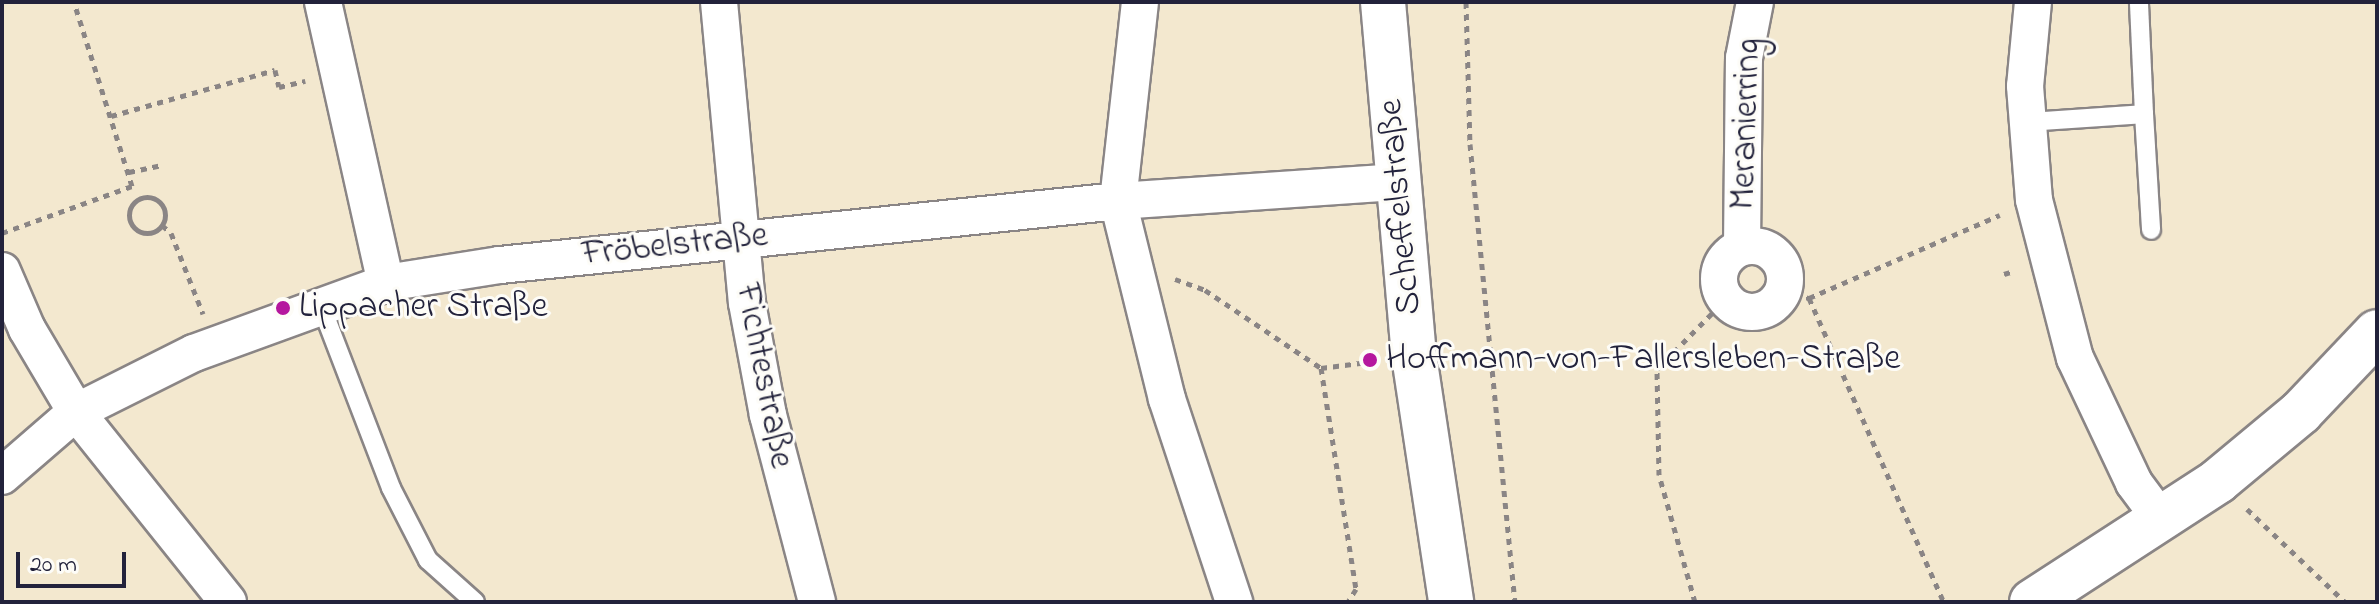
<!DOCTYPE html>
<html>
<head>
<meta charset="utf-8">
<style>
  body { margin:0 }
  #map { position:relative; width:2379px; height:604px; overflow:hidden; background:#f3e8cf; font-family:"Indie Flower",sans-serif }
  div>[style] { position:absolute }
  .path>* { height:5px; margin-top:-2.5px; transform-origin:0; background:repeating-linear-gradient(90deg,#8a8585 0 6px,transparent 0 12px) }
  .path>.ring { margin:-2.5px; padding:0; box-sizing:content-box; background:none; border:5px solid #8a8585; border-radius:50% }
  .roads { filter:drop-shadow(2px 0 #8a8585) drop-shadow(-2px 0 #8a8585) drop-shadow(0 2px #8a8585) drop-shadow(0 -2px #8a8585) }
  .service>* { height:18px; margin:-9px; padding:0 9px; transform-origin:9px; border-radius:9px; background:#fff }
  .minor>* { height:36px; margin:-18px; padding:0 18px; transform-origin:18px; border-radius:18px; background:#fff }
  .minor>.ring { margin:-18px; padding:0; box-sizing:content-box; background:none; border:36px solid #fff; border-radius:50% }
  .tertiary>* { height:44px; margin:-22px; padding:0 22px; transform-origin:22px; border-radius:22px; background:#fff }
  .secondary>* { height:44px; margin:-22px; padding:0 22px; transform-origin:22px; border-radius:22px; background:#fff }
  .dots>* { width:22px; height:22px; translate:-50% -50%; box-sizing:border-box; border:4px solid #fdfcf7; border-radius:50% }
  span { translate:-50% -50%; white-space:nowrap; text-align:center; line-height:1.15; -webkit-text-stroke:6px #fdfcf7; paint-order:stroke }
  .street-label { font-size:36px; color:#22223b }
  .poi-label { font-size:36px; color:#22223b }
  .left { translate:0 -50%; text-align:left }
  .frame { position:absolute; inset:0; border:4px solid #22223b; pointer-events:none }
  .scale { position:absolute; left:16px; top:552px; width:110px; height:36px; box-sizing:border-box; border:4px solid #22223b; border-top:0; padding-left:10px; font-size:24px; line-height:28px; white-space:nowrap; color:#22223b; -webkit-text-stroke:6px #fdfcf7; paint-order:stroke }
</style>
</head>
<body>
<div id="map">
  <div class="path">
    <i style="left:1466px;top:2px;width:142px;rotate:88.4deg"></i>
    <i style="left:1470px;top:144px;width:460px;rotate:84.4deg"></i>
    <i style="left:111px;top:116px;width:170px;rotate:-15.7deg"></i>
    <i style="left:275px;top:70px;width:17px;rotate:77deg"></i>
    <i style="left:279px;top:87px;width:27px;rotate:-13deg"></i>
    <i style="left:129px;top:172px;width:35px;rotate:-12deg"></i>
    <i class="ring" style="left:129px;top:197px;width:31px;height:31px"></i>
    <i style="left:162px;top:225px;width:12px;rotate:42deg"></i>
    <i style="left:171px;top:233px;width:87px;rotate:68.4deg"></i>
    <i style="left:2px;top:233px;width:138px;rotate:-19.9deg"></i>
    <i style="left:132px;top:186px;width:193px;rotate:-107.5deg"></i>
    <i style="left:2004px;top:274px;width:10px;rotate:-17deg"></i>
    <i style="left:1175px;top:279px;width:32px;rotate:20deg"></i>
    <i style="left:1205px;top:290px;width:140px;rotate:33.9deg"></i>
    <i style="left:1321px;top:368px;width:224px;rotate:81deg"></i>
    <i style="left:1356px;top:589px;width:15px;rotate:122deg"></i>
    <i style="left:1783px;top:292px;width:27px;rotate:13deg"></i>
    <i style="left:1809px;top:298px;width:333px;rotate:66.1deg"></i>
    <i style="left:1809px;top:298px;width:208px;rotate:-23.5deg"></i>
    <i style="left:1321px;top:368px;width:55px;rotate:-7.3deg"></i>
    <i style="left:2247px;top:509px;width:135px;rotate:43.5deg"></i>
    <i style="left:1695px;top:602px;width:132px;rotate:-105.8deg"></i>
    <i style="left:1659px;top:475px;width:106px;rotate:-91.1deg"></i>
    <i style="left:1657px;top:369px;width:98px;rotate:-45.4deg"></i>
  </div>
  <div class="roads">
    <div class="service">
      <i style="left:2144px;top:114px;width:116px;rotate:86.5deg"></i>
      <i style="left:2028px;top:122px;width:116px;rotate:-3.9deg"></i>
      <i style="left:2144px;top:114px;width:112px;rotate:-92.6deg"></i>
      <i style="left:320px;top:303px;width:198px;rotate:69deg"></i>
      <i style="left:391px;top:488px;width:81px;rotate:62.8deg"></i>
      <i style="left:428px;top:560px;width:63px;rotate:41.8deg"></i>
    </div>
    <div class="minor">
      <i style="left:323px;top:2px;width:288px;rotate:77.4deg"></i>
      <i style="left:719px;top:2px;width:302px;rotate:84.7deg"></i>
      <i style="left:747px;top:303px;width:114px;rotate:79.4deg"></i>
      <i style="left:768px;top:415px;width:193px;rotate:75.3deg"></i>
      <i style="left:1140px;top:2px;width:200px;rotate:96.3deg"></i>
      <i style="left:1118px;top:201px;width:204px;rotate:76.1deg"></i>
      <i style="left:1167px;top:399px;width:214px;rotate:71.7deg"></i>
      <i style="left:2033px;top:2px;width:84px;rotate:95.4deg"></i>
      <i style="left:2025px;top:86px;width:114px;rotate:85.5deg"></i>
      <i style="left:2034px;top:200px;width:163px;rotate:75.5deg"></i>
      <i style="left:2075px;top:358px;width:138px;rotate:64.7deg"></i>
      <i style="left:2134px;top:483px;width:44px;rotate:53.4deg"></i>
      <i class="ring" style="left:1719px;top:246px;width:30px;height:30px"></i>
      <i style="left:1742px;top:247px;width:189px;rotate:-89.4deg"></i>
      <i style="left:1744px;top:58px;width:57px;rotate:-78.9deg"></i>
      <i style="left:2px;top:271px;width:63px;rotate:66.7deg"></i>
      <i style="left:27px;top:329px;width:96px;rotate:59.4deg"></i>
      <i style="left:76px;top:412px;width:243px;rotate:51.3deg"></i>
      <i style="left:2px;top:476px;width:98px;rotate:-40.9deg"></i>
      <i style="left:76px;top:412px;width:132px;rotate:-26.6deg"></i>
      <i style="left:194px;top:353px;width:204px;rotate:-20deg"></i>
      <i style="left:386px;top:283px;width:115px;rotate:-9deg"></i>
      <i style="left:500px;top:265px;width:621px;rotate:-5.91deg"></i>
      <i style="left:1118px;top:201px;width:282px;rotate:-3.9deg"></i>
    </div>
    <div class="tertiary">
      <i style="left:2032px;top:602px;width:222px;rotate:-33deg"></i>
      <i style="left:2218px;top:481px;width:108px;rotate:-39.7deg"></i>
      <i style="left:2301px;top:412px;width:110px;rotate:-46.5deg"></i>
    </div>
    <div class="secondary">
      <i style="left:1383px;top:2px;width:355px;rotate:85deg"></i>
      <i style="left:1414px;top:356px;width:249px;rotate:81.4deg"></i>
    </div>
  </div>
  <div class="dots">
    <i style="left:283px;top:308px;background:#b5179e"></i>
    <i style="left:1370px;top:360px;background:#b5179e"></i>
  </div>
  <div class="street-label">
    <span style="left:1747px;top:124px;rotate:-88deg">Meranierring</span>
    <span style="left:1401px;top:207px;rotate:-95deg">Scheffelstraße</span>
    <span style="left:675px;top:246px;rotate:-6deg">Fröbelstraße</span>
    <span style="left:763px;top:376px;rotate:79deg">Fichtestraße</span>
  </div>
  <div class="poi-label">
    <span class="left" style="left:299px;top:308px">Lippacher Straße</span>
    <span class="left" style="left:1386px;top:360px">Hoffmann-von-Fallersleben-Straße</span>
  </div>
  <div class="frame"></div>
  <div class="scale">20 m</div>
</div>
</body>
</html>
